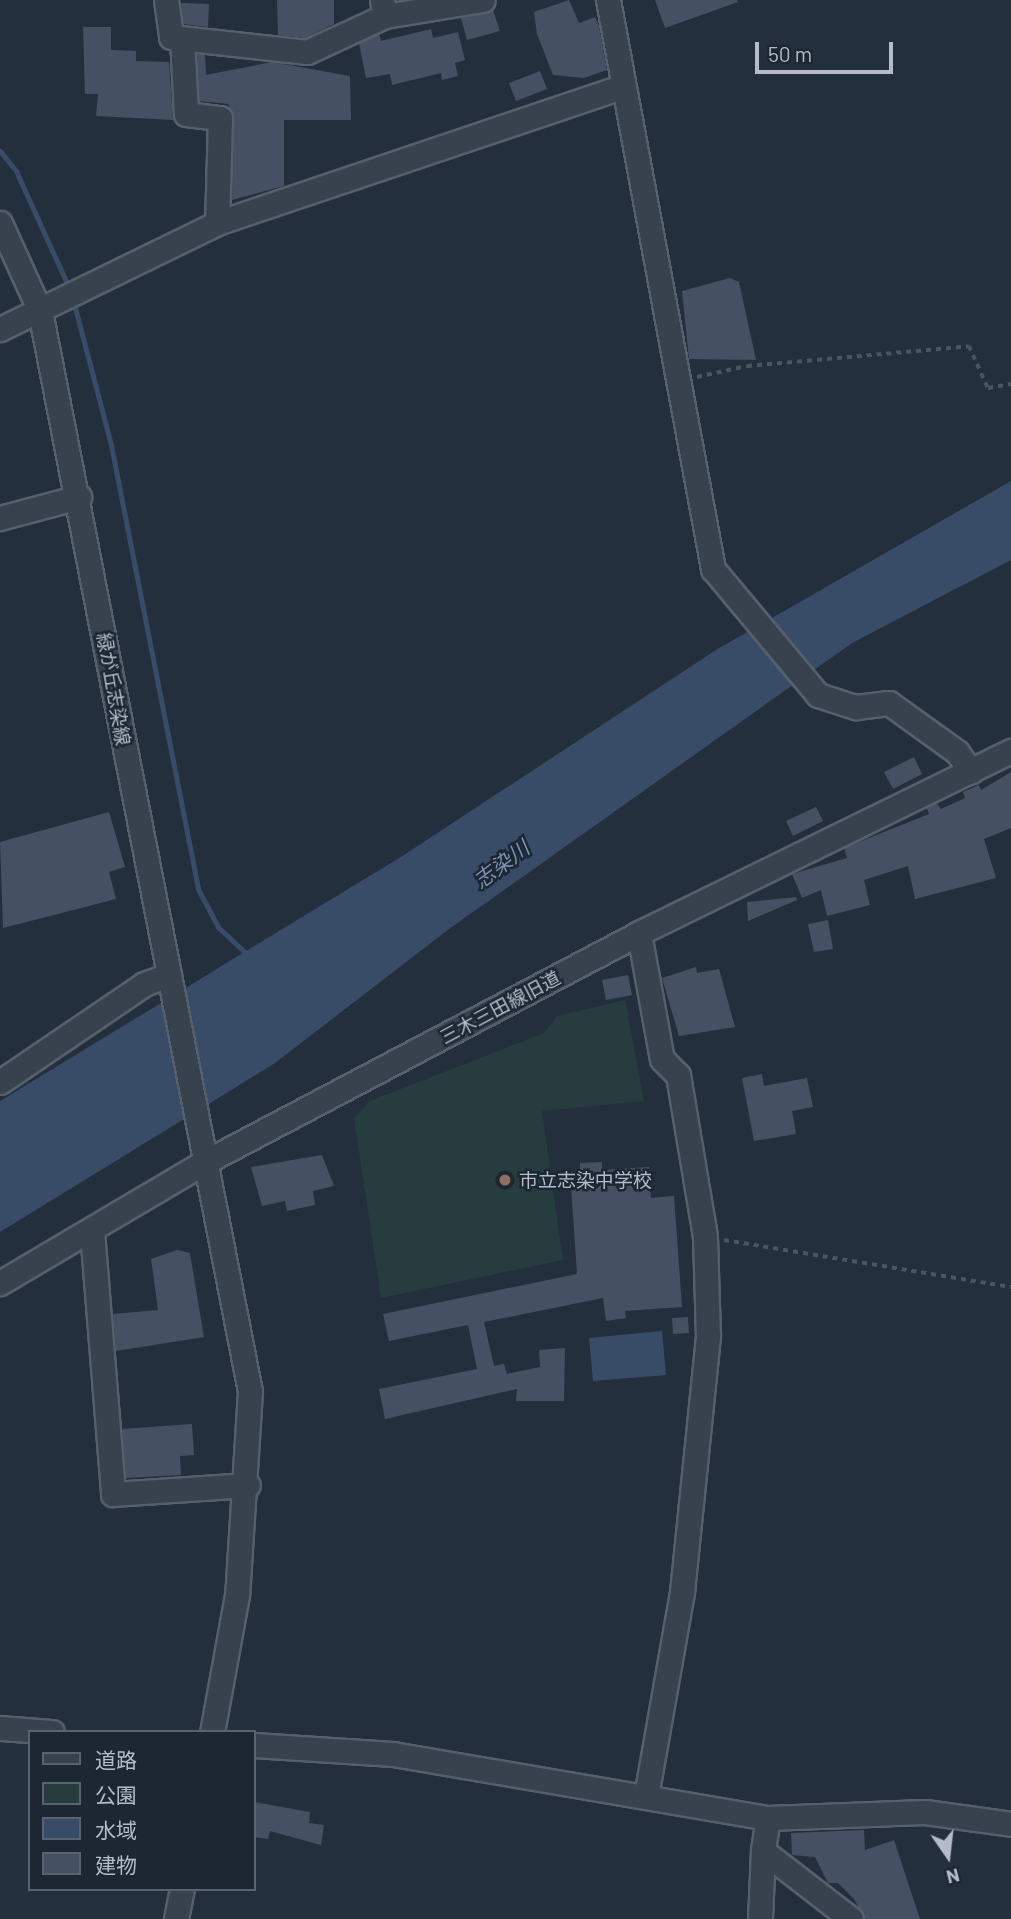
<!DOCTYPE html>
<html>
<head>
<meta charset="utf-8">
<style>
  body { margin:0 }
  #map { position:relative; width:1011px; height:1919px; overflow:hidden; background:#242f3e; font-family:Barlow,"Noto Sans JP",sans-serif }
  div>[style] { position:absolute }
  .green>* { inset:0; background:#263c3f }
  .water>* { inset:0; background:#394c67 }
  .stream>* { height:5px; margin:-2.5px; padding:0 2.5px; transform-origin:2.5px; border-radius:2.5px; background:#394c67 }
  .building>* { inset:0; background:#455162 }
  .path>* { height:3.5px; margin-top:-1.75px; transform-origin:0; background:repeating-linear-gradient(90deg,#44595c 0 5px,transparent 0 10px) }
  .roads { filter:drop-shadow(2px 0 #565f6c) drop-shadow(-2px 0 #565f6c) drop-shadow(0 2px #565f6c) drop-shadow(0 -2px #565f6c) }
  .minor>* { height:23px; margin:-11.5px; padding:0 11.5px; transform-origin:11.5px; border-radius:11.5px; background:#38414e }
  .dots>* { width:19px; height:19px; translate:-50% -50%; box-sizing:border-box; border:4px solid #1d2633; border-radius:50% }
  span { translate:-50% -50%; white-space:nowrap; text-align:center; line-height:1.15; -webkit-text-stroke:5px #1d2633; paint-order:stroke }
  .street-label { font-size:19px; color:#b4bcc9 }
  .poi-label { font-size:19px; color:#b4bcc9 }
  .left { translate:0 -50%; text-align:left }
  .water-label { font-size:21px; color:#7c92b1; font-style:italic }
  .legend { position:absolute; left:28px; top:1730px; width:228px; height:161px; box-sizing:border-box; background:#1d2633; border:2px solid #59626f; margin:0; padding:9px 12px; list-style:none; font-size:21px; color:#b4bcc9 }
  .legend li { display:flex; align-items:center; gap:14px; height:35px }
  .legend b { width:35px; border:2px solid #59626f }
  .north { position:absolute; left:913px; top:1821px; width:70px; height:70px; -webkit-text-stroke:5px #1d2633; paint-order:stroke; rotate:166deg; font-size:19px; font-weight:700; line-height:28px; text-align:center; color:#b4bcc9 }
  .north::after { content:''; display:block; margin:auto; width:24px; height:32px; background:#b4bcc9; clip-path:polygon(50% 0,100% 100%,50% 72%,0 100%) }
  .scale { position:absolute; left:755px; top:42px; width:138px; height:32px; box-sizing:border-box; border:4px solid #b4bcc9; border-top:0; padding-left:9px; font-size:21px; line-height:24px; white-space:nowrap; color:#b4bcc9; -webkit-text-stroke:5px #1d2633; paint-order:stroke }
</style>
</head>
<body>
<div id="map">
  <div class="green">
    <i style="clip-path:polygon(625px 1000px,644px 1101px,542px 1111px,563px 1260px,381px 1298px,354px 1118px,370px 1101px,544px 1033px,557px 1016px)"></i>
  </div>
  <div class="water">
    <i style="clip-path:polygon(1011px 481px,1011px 560px,852px 643px,449px 929px,275px 1063px,0 1232px,0 1101px,404px 855px,716px 650px)"></i>
    <i style="clip-path:polygon(662px 1331px,666px 1375px,593px 1381px,589px 1338px)"></i>
  </div>
  <div class="stream">
    <i style="left:0;top:151px;width:26px;rotate:51deg"></i>
    <i style="left:16px;top:171px;width:128px;rotate:65.6deg"></i>
    <i style="left:73px;top:300px;width:150px;rotate:75.3deg"></i>
    <i style="left:111px;top:445px;width:452px;rotate:78.9deg"></i>
    <i style="left:198px;top:889px;width:43px;rotate:62.2deg"></i>
    <i style="left:218px;top:927px;width:41px;rotate:43deg"></i>
  </div>
  <div class="building">
    <i style="clip-path:polygon(277px 0,334px 0,334px 24px,305px 38px,278px 35px)"></i>
    <i style="clip-path:polygon(569px 0,579px 23px,595px 17px,599px 26px,607px 70px,584px 78px,553px 75px,537px 34px,534px 12px)"></i>
    <i style="clip-path:polygon(655px 0,737px 0,738px 2px,665px 28px)"></i>
    <i style="clip-path:polygon(181px 3px,209px 4px,208px 27px,183px 24px)"></i>
    <i style="clip-path:polygon(493px 10px,500px 31px,467px 40px,461px 18px)"></i>
    <i style="clip-path:polygon(83px 27px,111px 27px,111px 50px,136px 51px,136px 61px,169px 62px,173px 120px,96px 116px,98px 94px,85px 94px)"></i>
    <i style="clip-path:polygon(431px 29px,433px 38px,458px 32px,465px 60px,455px 63px,458px 76px,442px 80px,441px 73px,392px 85px,390px 74px,366px 78px,359px 43px,379px 34px,381px 41px)"></i>
    <i style="clip-path:polygon(197px 54px,205px 55px,206px 75px,272px 62px,350px 76px,351px 120px,284px 120px,284px 186px,232px 200px,233px 112px,228px 104px,199px 101px)"></i>
    <i style="clip-path:polygon(540px 71px,547px 89px,516px 101px,509px 83px)"></i>
    <i style="clip-path:polygon(730px 278px,739px 282px,756px 360px,689px 359px,682px 291px)"></i>
    <i style="clip-path:polygon(914px 757px,922px 774px,893px 789px,884px 772px)"></i>
    <i style="clip-path:polygon(1011px 772px,1011px 828px,984px 839px,996px 878px,915px 899px,908px 866px,864px 880px,870px 905px,827px 916px,821px 890px,802px 898px,792px 874px,847px 858px,844px 848px,929px 814px,927px 808px,937px 803px,941px 809px,965px 798px,963px 792px,979px 785px,981px 790px)"></i>
    <i style="clip-path:polygon(816px 807px,823px 821px,793px 836px,786px 821px)"></i>
    <i style="clip-path:polygon(109px 812px,125px 867px,109px 872px,116px 899px,3px 928px,0 842px)"></i>
    <i style="clip-path:polygon(796px 897px,797px 900px,748px 921px,747px 902px)"></i>
    <i style="clip-path:polygon(828px 920px,833px 949px,814px 952px,808px 924px)"></i>
    <i style="clip-path:polygon(696px 967px,697px 973px,719px 969px,735px 1027px,679px 1036px,662px 978px)"></i>
    <i style="clip-path:polygon(628px 975px,632px 995px,606px 1000px,602px 980px)"></i>
    <i style="clip-path:polygon(762px 1074px,764px 1086px,807px 1078px,813px 1107px,792px 1111px,796px 1134px,754px 1141px,742px 1078px)"></i>
    <i style="clip-path:polygon(322px 1155px,334px 1186px,313px 1191px,315px 1205px,287px 1211px,285px 1201px,262px 1206px,251px 1167px)"></i>
    <i style="clip-path:polygon(602px 1162px,602px 1170px,649px 1167px,651px 1198px,674px 1196px,682px 1307px,625px 1311px,626px 1318px,606px 1321px,603px 1298px,484px 1322px,494px 1366px,504px 1364px,507px 1374px,540px 1367px,539px 1350px,565px 1348px,564px 1401px,516px 1401px,517px 1389px,385px 1419px,379px 1389px,477px 1369px,468px 1325px,389px 1341px,383px 1314px,577px 1274px,570px 1172px,580px 1172px,580px 1163px)"></i>
    <i style="clip-path:polygon(177px 1250px,190px 1253px,204px 1337px,116px 1351px,113px 1314px,158px 1310px,151px 1259px)"></i>
    <i style="clip-path:polygon(688px 1317px,689px 1333px,673px 1334px,672px 1318px)"></i>
    <i style="clip-path:polygon(192px 1424px,194px 1455px,180px 1456px,181px 1475px,126px 1478px,122px 1429px)"></i>
    <i style="clip-path:polygon(254px 1802px,310px 1812px,309px 1823px,324px 1825px,321px 1845px,270px 1831px,268px 1839px,254px 1837px)"></i>
    <i style="clip-path:polygon(864px 1830px,865px 1850px,894px 1840px,920px 1919px,865px 1919px,854px 1899px,838px 1883px,828px 1883px,815px 1857px,792px 1855px,791px 1833px)"></i>
  </div>
  <div class="path">
    <i style="left:697px;top:377px;width:51px;rotate:-12.4deg"></i>
    <i style="left:747px;top:366px;width:223px;rotate:-5.1deg"></i>
    <i style="left:969px;top:346px;width:46px;rotate:65.7deg"></i>
    <i style="left:988px;top:388px;width:23px;rotate:-10deg"></i>
    <i style="left:724px;top:1240px;width:291px;rotate:9.3deg"></i>
  </div>
  <div class="roads">
    <div class="minor">
      <i style="left:166px;top:0;width:37px;rotate:82deg"></i>
      <i style="left:171px;top:37px;width:137px;rotate:6.3deg"></i>
      <i style="left:307px;top:52px;width:86px;rotate:-24.8deg"></i>
      <i style="left:382px;top:0;width:16px;rotate:79deg"></i>
      <i style="left:385px;top:16px;width:99px;rotate:-9.3deg"></i>
      <i style="left:608px;top:0;width:579px;rotate:79.54deg"></i>
      <i style="left:713px;top:569px;width:164px;rotate:50.2deg"></i>
      <i style="left:818px;top:695px;width:40px;rotate:18deg"></i>
      <i style="left:856px;top:707px;width:33px;rotate:-7deg"></i>
      <i style="left:889px;top:703px;width:84px;rotate:35.8deg"></i>
      <i style="left:957px;top:752px;width:24px;rotate:55deg"></i>
      <i style="left:182px;top:38px;width:76px;rotate:87deg"></i>
      <i style="left:186px;top:114px;width:34px;rotate:7deg"></i>
      <i style="left:220px;top:118px;width:105px;rotate:91.6deg"></i>
      <i style="left:0;top:223px;width:97px;rotate:65.6deg"></i>
      <i style="left:40px;top:311px;width:1100px;rotate:79deg"></i>
      <i style="left:250px;top:1391px;width:204px;rotate:93.6deg"></i>
      <i style="left:237px;top:1595px;width:139px;rotate:100.3deg"></i>
      <i style="left:0;top:329px;width:242px;rotate:-26deg"></i>
      <i style="left:217px;top:223px;width:429px;rotate:-18.6deg"></i>
      <i style="left:0;top:518px;width:82px;rotate:-14.9deg"></i>
      <i style="left:639px;top:933px;width:128px;rotate:79.7deg"></i>
      <i style="left:662px;top:1059px;width:23px;rotate:45deg"></i>
      <i style="left:678px;top:1075px;width:164px;rotate:80.5deg"></i>
      <i style="left:705px;top:1237px;width:99px;rotate:88.3deg"></i>
      <i style="left:708px;top:1336px;width:257px;rotate:95.8deg"></i>
      <i style="left:682px;top:1592px;width:207px;rotate:100deg"></i>
      <i style="left:0;top:1082px;width:174px;rotate:-34.2deg"></i>
      <i style="left:144px;top:984px;width:27px;rotate:-20deg"></i>
      <i style="left:92px;top:1231px;width:264px;rotate:85.4deg"></i>
      <i style="left:113px;top:1494px;width:135px;rotate:-3.8deg"></i>
      <i style="left:0;top:1283px;width:238px;rotate:-30.6deg"></i>
      <i style="left:205px;top:1162px;width:491px;rotate:-27.8deg"></i>
      <i style="left:639px;top:933px;width:414px;rotate:-26.1deg"></i>
      <i style="left:0;top:1728px;width:52px;rotate:4.4deg"></i>
      <i style="left:254px;top:1745px;width:139px;rotate:3.7deg"></i>
      <i style="left:393px;top:1754px;width:380px;rotate:9.7deg"></i>
      <i style="left:768px;top:1818px;width:157px;rotate:-2.2deg"></i>
      <i style="left:925px;top:1812px;width:87px;rotate:7.9deg"></i>
      <i style="left:768px;top:1818px;width:33px;rotate:99deg"></i>
      <i style="left:763px;top:1851px;width:111px;rotate:37.7deg"></i>
      <i style="left:176px;top:1919px;width:31px;rotate:-79deg"></i>
      <i style="left:760px;top:1919px;width:68px;rotate:-87.5deg"></i>
    </div>
  </div>
  <div class="dots">
    <i style="left:505px;top:1180px;background:#8d6e63"></i>
  </div>
  <div class="street-label">
    <span style="left:114px;top:689px;rotate:80deg">緑が丘志染線</span>
    <span style="left:500px;top:1007px;rotate:-28deg">三木三田線旧道</span>
  </div>
  <div class="poi-label">
    <span class="left" style="left:519px;top:1180px">市立志染中学校</span>
  </div>
  <div class="water-label">
    <span style="left:501px;top:864px;rotate:-37deg">志染川</span>
  </div>
  <ul class="legend">
  <li><b style="height:9px;background:#38414e"></b>道路</li>
  <li><b style="height:19px;background:#263c3f"></b>公園</li>
  <li><b style="height:19px;background:#394c67"></b>水域</li>
  <li><b style="height:19px;background:#455162"></b>建物</li>
  </ul>
  <div class="north">N</div>
  <div class="scale">50 m</div>
</div>
</body>
</html>
